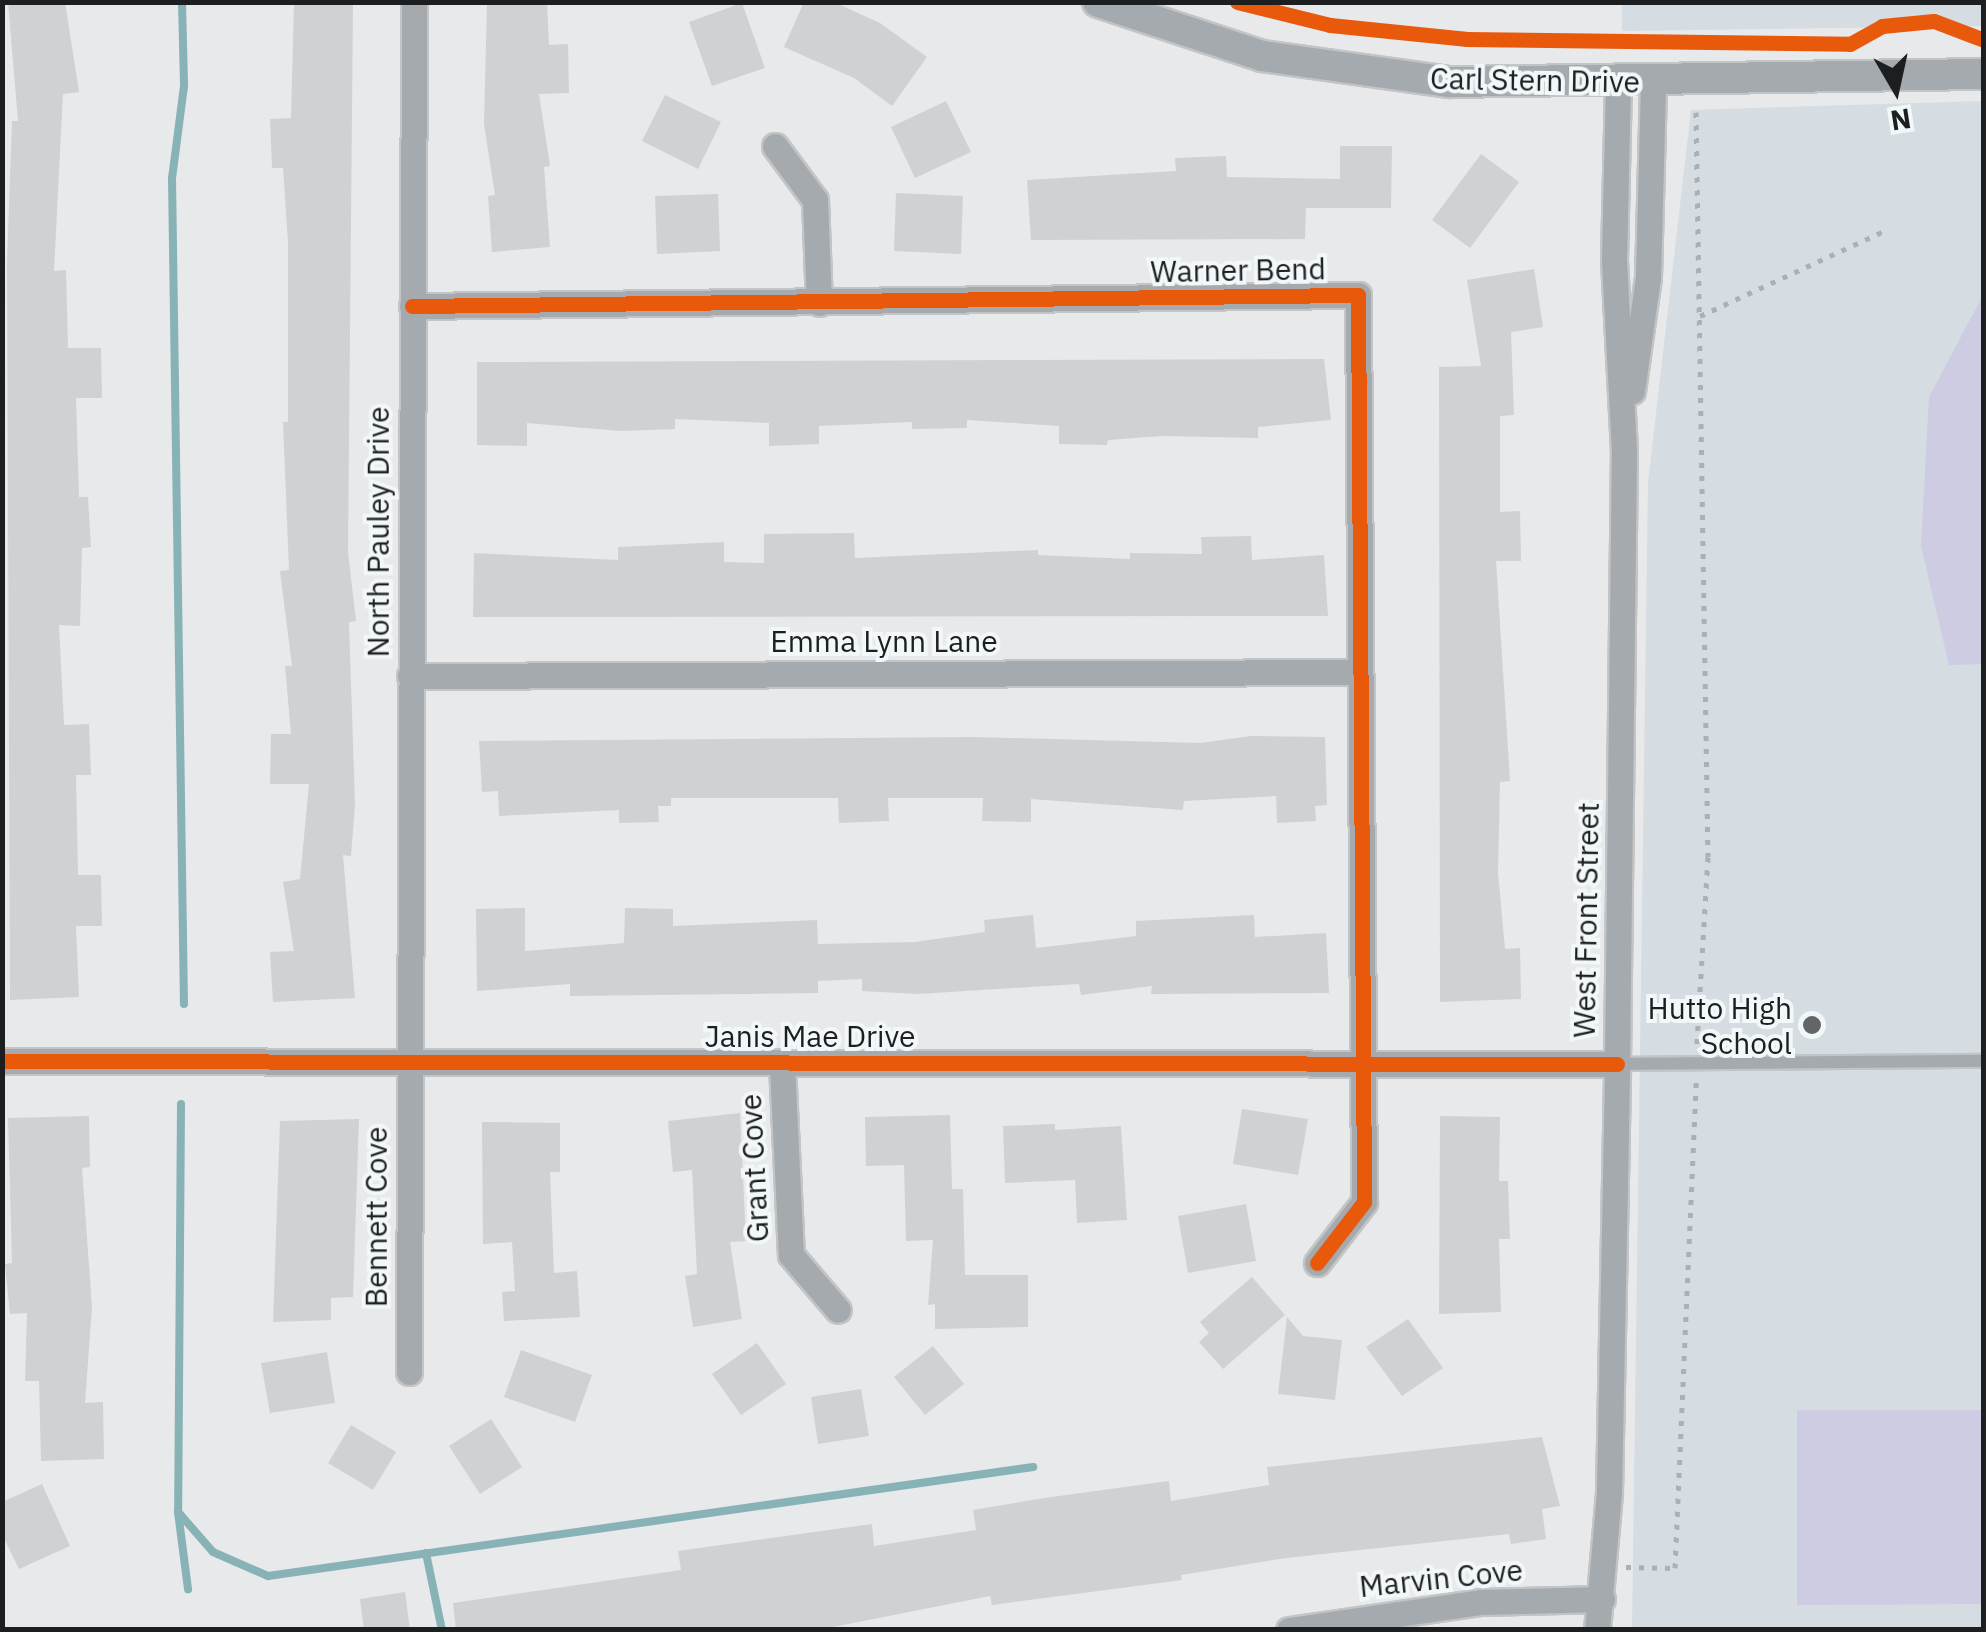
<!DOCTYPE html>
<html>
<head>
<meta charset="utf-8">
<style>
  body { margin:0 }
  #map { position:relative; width:1986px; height:1632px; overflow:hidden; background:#e7e9eb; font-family:"IBM Plex Sans",sans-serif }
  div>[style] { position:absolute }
  .built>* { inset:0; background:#d5dce2 }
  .green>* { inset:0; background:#cdcce3 }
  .stream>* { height:8px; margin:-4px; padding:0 4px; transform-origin:4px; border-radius:4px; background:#87b2b6 }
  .building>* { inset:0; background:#d0d1d3 }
  .path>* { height:5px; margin-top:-2.5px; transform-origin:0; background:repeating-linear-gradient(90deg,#acb0b2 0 5px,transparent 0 13px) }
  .roads { filter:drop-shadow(2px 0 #c3c4c6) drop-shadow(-2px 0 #c3c4c6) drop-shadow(0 2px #c3c4c6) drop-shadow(0 -2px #c3c4c6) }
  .service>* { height:12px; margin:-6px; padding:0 6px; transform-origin:6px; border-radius:6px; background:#a4aaad }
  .minor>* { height:25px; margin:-12.5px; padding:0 12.5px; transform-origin:12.5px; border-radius:12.5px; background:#a4aaad }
  .tertiary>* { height:30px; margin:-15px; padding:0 15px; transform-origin:15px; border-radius:15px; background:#a4aaad }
  .cycleway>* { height:15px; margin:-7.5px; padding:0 7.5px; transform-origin:7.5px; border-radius:7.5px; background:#e8590c }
  .dots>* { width:28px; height:28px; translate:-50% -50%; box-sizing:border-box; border:5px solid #f2f7fa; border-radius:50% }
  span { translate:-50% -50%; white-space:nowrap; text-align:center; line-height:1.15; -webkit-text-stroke:8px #f2f7fa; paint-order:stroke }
  .street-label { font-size:30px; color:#1d1e20 }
  .poi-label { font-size:30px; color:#1d1e20 }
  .right { translate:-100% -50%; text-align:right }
  .frame { position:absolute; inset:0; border:5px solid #1d1e20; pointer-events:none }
  .north { position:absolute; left:1846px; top:40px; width:100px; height:100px; -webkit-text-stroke:8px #f2f7fa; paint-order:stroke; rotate:171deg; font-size:28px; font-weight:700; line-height:40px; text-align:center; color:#1d1e20 }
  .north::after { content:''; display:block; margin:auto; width:35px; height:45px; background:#1d1e20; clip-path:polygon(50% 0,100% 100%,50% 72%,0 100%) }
</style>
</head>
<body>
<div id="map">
  <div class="built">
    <i style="clip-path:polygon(1622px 3px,1983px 3px,1983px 26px,1622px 31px)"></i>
    <i style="clip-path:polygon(1983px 101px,1983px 1629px,1632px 1630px,1648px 483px,1691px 110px)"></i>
  </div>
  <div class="green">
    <i style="clip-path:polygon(1983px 295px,1983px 664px,1949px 665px,1921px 546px,1929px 397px)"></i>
    <i style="clip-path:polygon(1797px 1410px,1983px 1410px,1983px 1604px,1797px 1605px)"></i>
  </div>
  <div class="stream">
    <i style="left:182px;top:2px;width:84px;rotate:88.6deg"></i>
    <i style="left:184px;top:86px;width:93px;rotate:97.4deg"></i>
    <i style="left:172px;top:178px;width:826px;rotate:89.17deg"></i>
    <i style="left:181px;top:1104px;width:408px;rotate:90.4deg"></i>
    <i style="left:178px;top:1512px;width:78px;rotate:82.6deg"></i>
    <i style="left:178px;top:1512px;width:53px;rotate:48.8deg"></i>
    <i style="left:213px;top:1552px;width:60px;rotate:23.6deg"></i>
    <i style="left:268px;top:1576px;width:773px;rotate:-8.11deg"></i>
    <i style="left:426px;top:1553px;width:79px;rotate:78.3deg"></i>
  </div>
  <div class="building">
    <i style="clip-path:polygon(8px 2px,65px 2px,79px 92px,63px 94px,54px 271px,66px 270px,68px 348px,101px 348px,102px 398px,76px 398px,79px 497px,88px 497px,91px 547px,82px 548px,80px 626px,59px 625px,64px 725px,89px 724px,91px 775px,76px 775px,78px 875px,101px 875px,102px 926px,76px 926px,79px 997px,10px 1000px,7px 263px,12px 121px,18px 121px)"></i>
    <i style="clip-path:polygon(294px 2px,353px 2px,348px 552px,356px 621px,349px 622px,355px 804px,351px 856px,343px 855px,355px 998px,273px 1002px,270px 952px,294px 951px,283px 882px,300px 879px,309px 784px,270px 784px,271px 734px,291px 734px,285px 666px,292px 666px,280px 571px,289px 570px,283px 422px,288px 422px,288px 243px,283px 168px,272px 168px,270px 119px,291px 118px)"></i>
    <i style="clip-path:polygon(487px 2px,547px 2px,549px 45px,568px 44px,569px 93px,539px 94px,550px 166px,544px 167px,550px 247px,492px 252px,488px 196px,495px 195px,484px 124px)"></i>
    <i style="clip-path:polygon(804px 2px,834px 2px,880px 23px,927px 57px,892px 106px,854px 78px,784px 47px)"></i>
    <i style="clip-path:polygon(742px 3px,765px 68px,712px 86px,689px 22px)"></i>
    <i style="clip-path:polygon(665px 95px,721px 122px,698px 169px,642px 141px)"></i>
    <i style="clip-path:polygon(946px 101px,971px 152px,915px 178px,891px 127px)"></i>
    <i style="clip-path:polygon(1340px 146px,1392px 146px,1391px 208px,1306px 208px,1305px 239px,1031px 240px,1027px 180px,1176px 171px,1175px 158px,1226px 156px,1227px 177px,1340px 179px)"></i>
    <i style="clip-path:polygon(1481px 154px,1519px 182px,1470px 248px,1432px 220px)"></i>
    <i style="clip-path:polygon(896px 193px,963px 196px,961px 254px,894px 251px)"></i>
    <i style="clip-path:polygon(718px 194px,720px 251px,657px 254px,655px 196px)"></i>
    <i style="clip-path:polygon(1534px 269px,1543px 327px,1511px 332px,1514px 415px,1500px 416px,1500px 512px,1520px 511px,1521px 561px,1496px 561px,1510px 781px,1500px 782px,1498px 873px,1505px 949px,1520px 948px,1521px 999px,1440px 1002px,1439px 367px,1481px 366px,1467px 280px)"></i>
    <i style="clip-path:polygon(1324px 359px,1331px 420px,1258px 427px,1258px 438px,1162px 436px,1108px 440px,1107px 445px,1059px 444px,1059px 426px,967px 420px,967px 428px,912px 429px,912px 422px,819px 426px,819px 444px,769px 446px,769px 423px,675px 419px,675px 429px,620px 431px,527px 423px,527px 446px,477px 445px,477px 362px)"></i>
    <i style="clip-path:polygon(854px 533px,855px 558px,1038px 550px,1038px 555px,1130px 559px,1130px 553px,1202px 554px,1201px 537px,1251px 536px,1252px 560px,1324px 555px,1328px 616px,473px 617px,474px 553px,618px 560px,618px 547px,724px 542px,724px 562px,764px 563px,764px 534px)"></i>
    <i style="clip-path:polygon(1251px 736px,1325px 737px,1327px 805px,1315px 806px,1316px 821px,1277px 823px,1276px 796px,1184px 801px,1183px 810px,1031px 799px,1031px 822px,982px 821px,983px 798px,888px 798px,889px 821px,839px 823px,838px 798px,671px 798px,671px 806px,658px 806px,659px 822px,619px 823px,619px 810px,499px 816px,498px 791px,482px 792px,479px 741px,974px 737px,1200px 743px)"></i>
    <i style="clip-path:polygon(525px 908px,525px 951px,624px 943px,625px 908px,673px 909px,673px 926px,817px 920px,818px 944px,915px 942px,985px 932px,984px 920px,1033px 915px,1036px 948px,1136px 936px,1136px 921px,1254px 915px,1255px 937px,1326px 933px,1329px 993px,1151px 994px,1152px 986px,1081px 995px,1079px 984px,918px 994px,862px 991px,862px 979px,818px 981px,818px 993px,570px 996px,570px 984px,477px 991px,476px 909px)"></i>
    <i style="clip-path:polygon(1242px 1109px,1308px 1119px,1298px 1175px,1233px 1164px)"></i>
    <i style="clip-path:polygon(740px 1113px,746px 1241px,730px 1242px,742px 1319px,693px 1327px,685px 1276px,697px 1274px,692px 1170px,673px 1172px,668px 1121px)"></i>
    <i style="clip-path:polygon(950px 1115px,952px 1189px,963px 1189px,965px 1275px,1028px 1275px,1028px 1327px,935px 1329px,935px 1304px,928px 1305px,933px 1240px,906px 1241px,904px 1165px,866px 1166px,865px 1117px)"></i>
    <i style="clip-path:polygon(89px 1116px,90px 1167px,82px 1168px,92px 1307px,85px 1403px,103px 1402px,104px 1459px,41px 1461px,39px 1381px,25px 1381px,27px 1313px,10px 1314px,5px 1264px,12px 1263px,8px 1118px)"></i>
    <i style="clip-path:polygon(1440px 1116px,1500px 1117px,1499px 1181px,1508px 1181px,1510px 1239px,1499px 1239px,1501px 1312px,1439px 1314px)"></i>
    <i style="clip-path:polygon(359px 1119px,353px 1297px,331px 1298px,331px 1320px,273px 1322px,280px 1121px)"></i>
    <i style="clip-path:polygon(482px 1122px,560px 1123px,560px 1172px,550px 1172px,554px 1273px,577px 1271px,580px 1317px,504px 1321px,502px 1292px,515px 1291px,512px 1242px,483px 1244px)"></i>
    <i style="clip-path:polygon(1055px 1124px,1055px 1130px,1121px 1126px,1127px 1220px,1077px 1223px,1075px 1180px,1005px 1183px,1003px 1126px)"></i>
    <i style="clip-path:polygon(1246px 1204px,1256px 1261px,1188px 1273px,1178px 1216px)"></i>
    <i style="clip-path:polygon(1252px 1277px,1285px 1315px,1223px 1369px,1199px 1342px,1209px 1333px,1200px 1322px)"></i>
    <i style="clip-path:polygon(1287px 1317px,1303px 1336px,1342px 1340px,1335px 1400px,1278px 1394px)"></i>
    <i style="clip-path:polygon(1408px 1319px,1443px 1368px,1402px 1396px,1366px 1347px)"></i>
    <i style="clip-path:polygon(757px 1343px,786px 1384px,741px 1415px,712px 1374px)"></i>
    <i style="clip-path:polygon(933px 1346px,964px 1384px,925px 1415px,894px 1377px)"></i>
    <i style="clip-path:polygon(521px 1350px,592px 1375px,575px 1422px,504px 1397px)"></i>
    <i style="clip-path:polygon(327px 1352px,335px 1403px,270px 1413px,261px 1363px)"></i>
    <i style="clip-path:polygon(861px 1389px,869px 1436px,818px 1444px,811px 1397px)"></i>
    <i style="clip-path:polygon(491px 1419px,522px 1467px,480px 1494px,449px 1446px)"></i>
    <i style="clip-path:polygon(351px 1425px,396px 1452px,373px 1490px,328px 1463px)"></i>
    <i style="clip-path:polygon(1542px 1437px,1560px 1506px,1542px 1509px,1546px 1539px,1511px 1544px,1509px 1534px,1286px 1558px,1181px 1575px,1182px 1580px,992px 1605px,990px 1596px,818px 1630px,456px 1630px,453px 1603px,681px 1570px,678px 1551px,872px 1524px,874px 1546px,976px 1530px,973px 1510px,1044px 1498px,1169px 1481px,1171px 1501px,1269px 1485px,1267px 1467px)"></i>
    <i style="clip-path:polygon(42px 1484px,70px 1546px,19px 1569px,2px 1534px,2px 1502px)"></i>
    <i style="clip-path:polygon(405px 1592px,410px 1630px,364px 1630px,360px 1599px)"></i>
  </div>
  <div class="path">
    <i style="left:1696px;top:112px;width:745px;rotate:89.08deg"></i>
    <i style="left:1708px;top:857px;width:187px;rotate:93.4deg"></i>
    <i style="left:1700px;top:316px;width:207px;rotate:-24.8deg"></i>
    <i style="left:1626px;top:1567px;width:49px;rotate:1.2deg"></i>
    <i style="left:1675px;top:1568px;width:488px;rotate:-87.5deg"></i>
  </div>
  <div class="roads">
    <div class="service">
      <i style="left:1617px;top:1064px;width:367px;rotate:-0.5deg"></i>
    </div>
    <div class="minor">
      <i style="left:775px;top:146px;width:67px;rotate:53.5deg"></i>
      <i style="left:815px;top:200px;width:103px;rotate:87.8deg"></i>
      <i style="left:412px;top:306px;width:946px;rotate:-0.67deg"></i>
      <i style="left:1358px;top:295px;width:907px;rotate:89.62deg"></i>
      <i style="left:1364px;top:1202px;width:77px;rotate:127.6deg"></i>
      <i style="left:1632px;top:391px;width:115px;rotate:-82deg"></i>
      <i style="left:1648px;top:277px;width:195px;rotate:-88.5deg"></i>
      <i style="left:410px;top:676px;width:949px;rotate:-0.24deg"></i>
      <i style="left:2px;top:1061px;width:1615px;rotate:0.11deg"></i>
      <i style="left:782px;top:1065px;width:190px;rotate:87.3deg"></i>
      <i style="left:791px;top:1255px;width:72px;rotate:49.5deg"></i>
      <i style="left:409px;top:1372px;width:1370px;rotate:-89.79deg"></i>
      <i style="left:1289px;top:1630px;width:194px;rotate:-8.3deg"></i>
      <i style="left:1481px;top:1602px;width:121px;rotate:-1.4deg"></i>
      <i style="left:1597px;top:1630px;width:139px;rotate:-85deg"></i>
      <i style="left:1609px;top:1492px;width:428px;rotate:-88.9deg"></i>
      <i style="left:1617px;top:1064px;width:613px;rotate:-89.35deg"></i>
      <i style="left:1624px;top:451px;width:192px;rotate:-93deg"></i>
      <i style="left:1614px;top:259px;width:177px;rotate:-88.7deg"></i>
    </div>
    <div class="tertiary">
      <i style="left:1098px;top:2px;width:173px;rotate:18.2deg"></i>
      <i style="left:1262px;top:56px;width:189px;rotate:7.9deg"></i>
      <i style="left:1449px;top:82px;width:535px;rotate:-0.86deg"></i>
    </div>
  </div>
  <div class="cycleway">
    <i style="left:1237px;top:2px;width:96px;rotate:13.9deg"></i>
    <i style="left:1330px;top:25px;width:138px;rotate:5.8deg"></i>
    <i style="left:1467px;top:39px;width:383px;rotate:0.7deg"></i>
    <i style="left:1850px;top:44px;width:37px;rotate:-29deg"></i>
    <i style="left:1882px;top:26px;width:52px;rotate:-5.5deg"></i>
    <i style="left:1934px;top:21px;width:53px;rotate:20.8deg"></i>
    <i style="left:412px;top:306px;width:946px;rotate:-0.67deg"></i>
    <i style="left:1358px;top:295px;width:907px;rotate:89.62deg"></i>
    <i style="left:1364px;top:1202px;width:77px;rotate:127.6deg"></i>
    <i style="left:2px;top:1061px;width:1615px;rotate:0.11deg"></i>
  </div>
  <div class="dots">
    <i style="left:1812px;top:1025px;background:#646567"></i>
  </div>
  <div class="street-label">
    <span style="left:1535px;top:80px;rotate:1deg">Carl Stern Drive</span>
    <span style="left:1238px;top:270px;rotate:-1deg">Warner Bend</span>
    <span style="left:378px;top:532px;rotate:-90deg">North Pauley Drive</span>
    <span style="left:884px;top:641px">Emma Lynn Lane</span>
    <span style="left:1586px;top:920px;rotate:-89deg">West Front Street</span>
    <span style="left:810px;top:1036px">Janis Mae Drive</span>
    <span style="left:754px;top:1168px;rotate:-93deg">Grant Cove</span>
    <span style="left:376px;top:1217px;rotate:-90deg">Bennett Cove</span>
    <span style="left:1441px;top:1578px;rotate:-6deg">Marvin Cove</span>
  </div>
  <div class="poi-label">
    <span class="right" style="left:1792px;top:1025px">Hutto High<br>School</span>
  </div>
  <div class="frame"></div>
  <div class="north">N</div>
</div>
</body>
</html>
